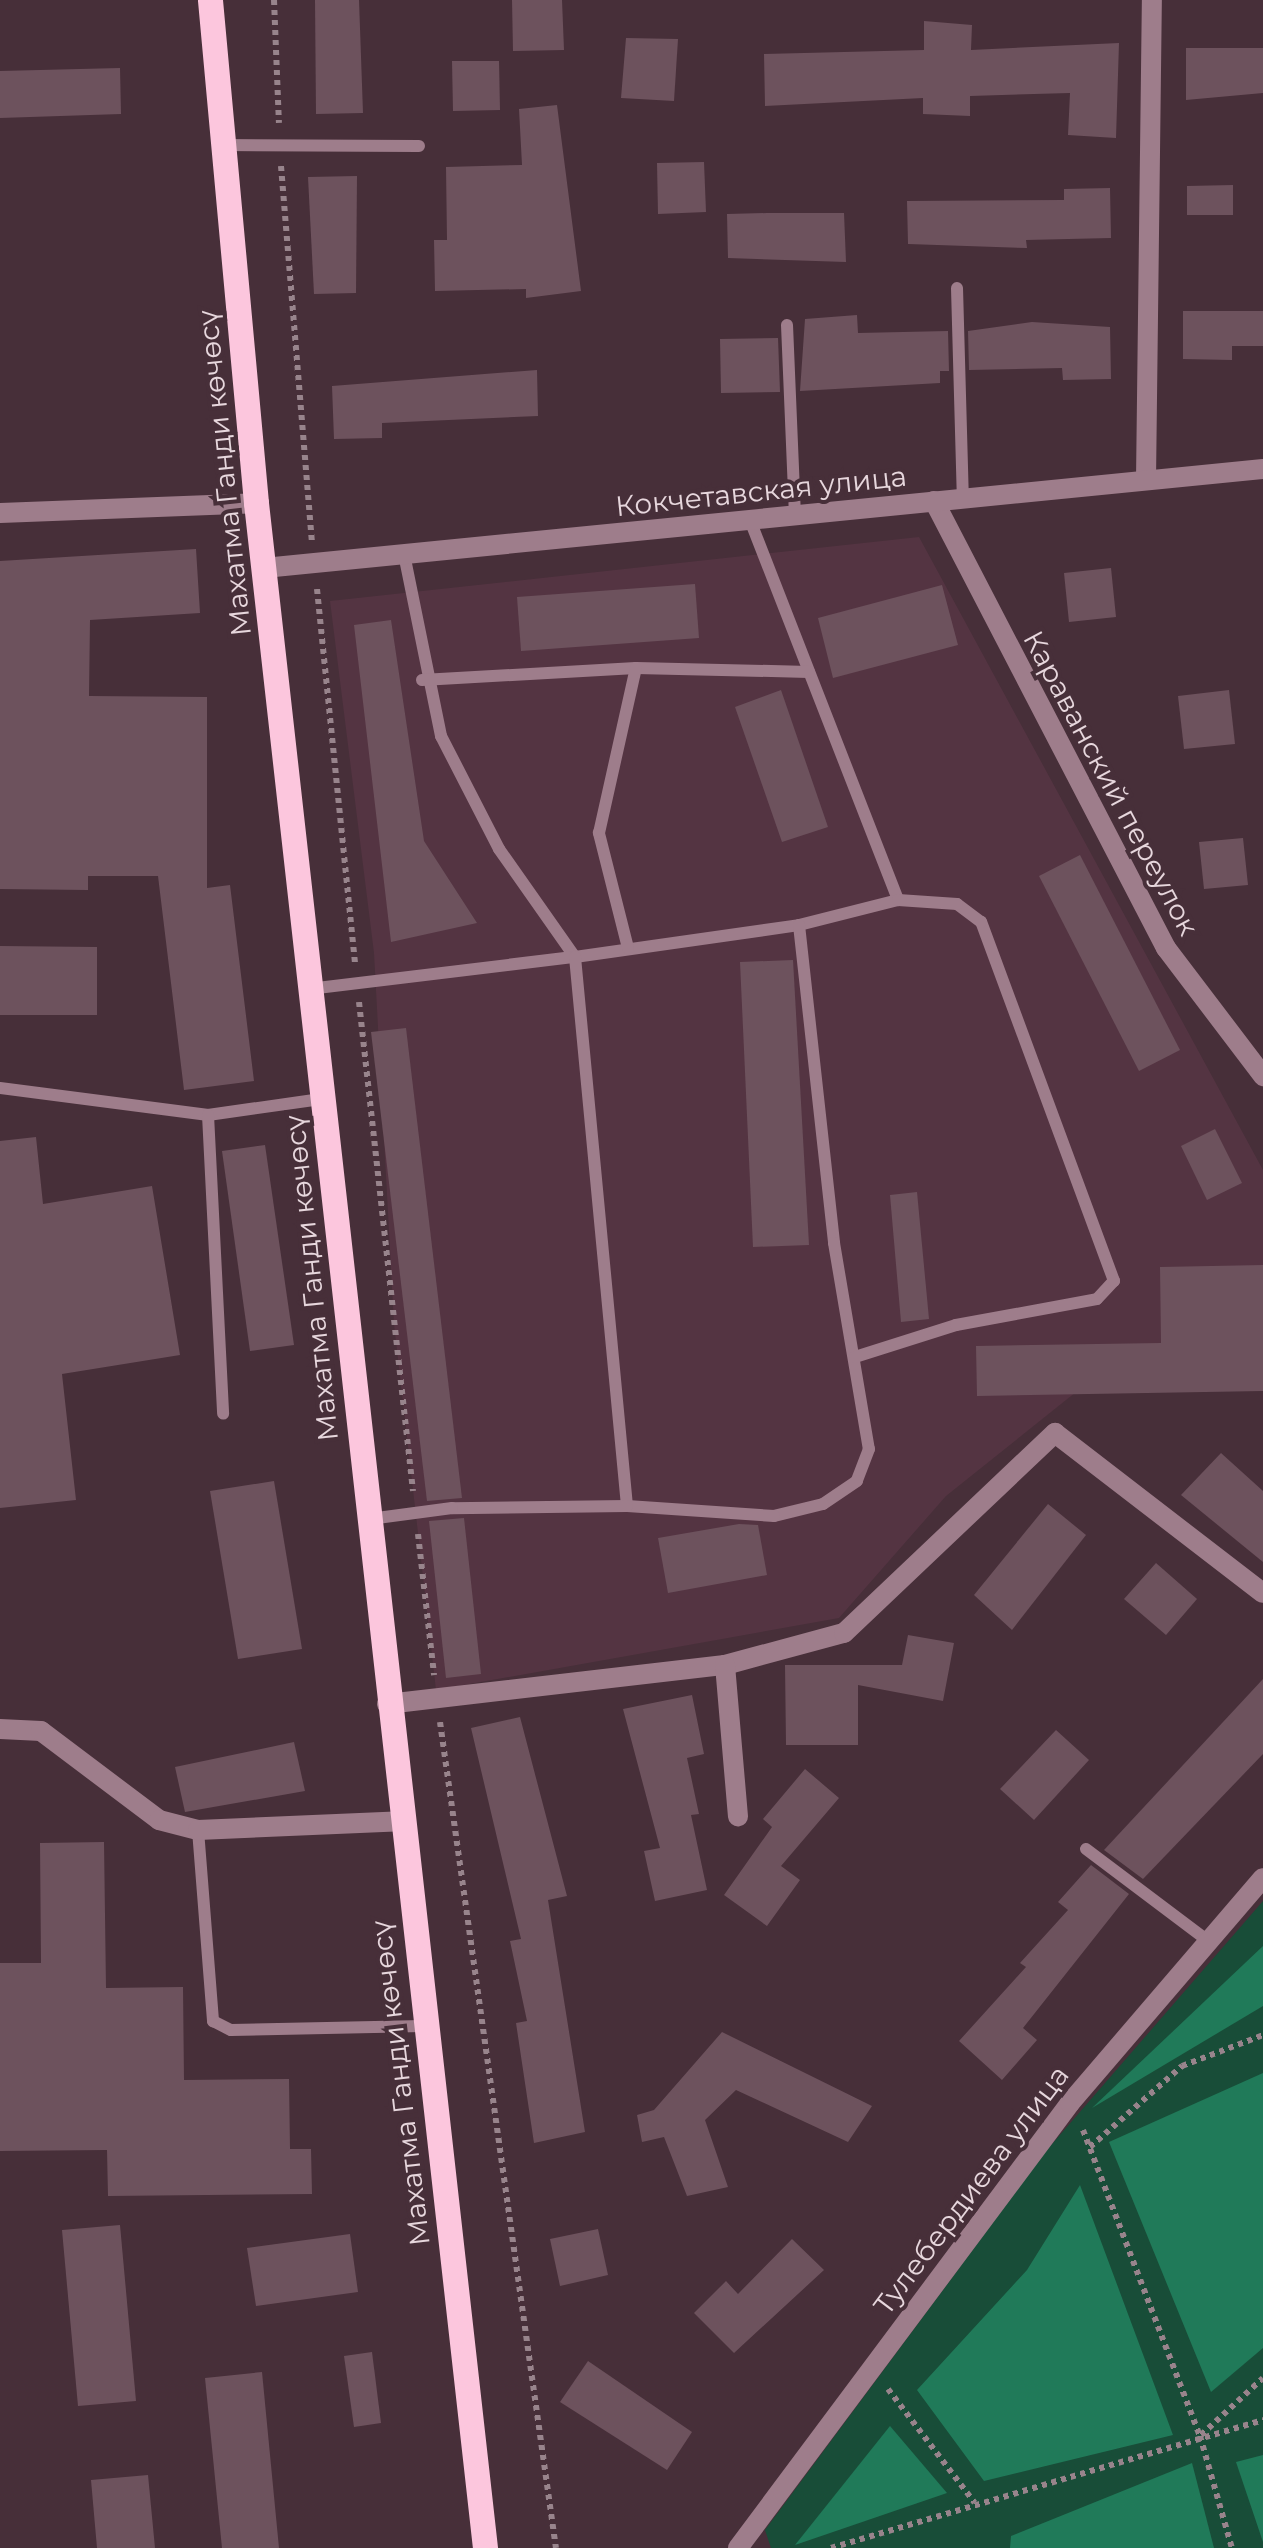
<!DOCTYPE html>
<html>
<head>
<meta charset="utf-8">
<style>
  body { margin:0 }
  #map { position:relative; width:1263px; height:2548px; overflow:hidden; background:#472f39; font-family:Montserrat,sans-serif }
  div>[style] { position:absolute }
  .built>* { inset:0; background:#543442 }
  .green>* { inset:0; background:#184d38 }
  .forest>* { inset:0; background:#207a59 }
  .building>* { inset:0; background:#6d525d }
  .path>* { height:6px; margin-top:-3px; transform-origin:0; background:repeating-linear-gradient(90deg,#98848c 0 5px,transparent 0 10px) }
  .service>* { height:12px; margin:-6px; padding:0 6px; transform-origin:6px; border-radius:6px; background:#9e7d8b }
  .minor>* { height:20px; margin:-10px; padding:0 10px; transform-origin:10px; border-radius:10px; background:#9e7d8b }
  .primary>* { height:25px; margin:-12.5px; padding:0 12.5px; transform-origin:12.5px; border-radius:12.5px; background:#fcc6dd }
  span { translate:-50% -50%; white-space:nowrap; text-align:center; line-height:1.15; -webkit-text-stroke:8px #472f39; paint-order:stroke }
  .street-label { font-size:28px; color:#e7d7dd }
</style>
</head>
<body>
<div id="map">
  <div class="built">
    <i style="clip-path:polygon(919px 537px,1263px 1170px,1263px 1340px,1101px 1372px,946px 1496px,839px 1618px,436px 1690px,394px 1324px,374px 953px,330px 601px)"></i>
  </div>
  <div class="green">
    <i style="clip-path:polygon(1263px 1901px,1263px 2548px,771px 2548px,765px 2530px,1046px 2151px)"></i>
  </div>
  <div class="forest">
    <i style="clip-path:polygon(1263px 1946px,1263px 2006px,1092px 2108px)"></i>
    <i style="clip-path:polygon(1263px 2073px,1263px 2348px,1211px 2392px,1109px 2142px)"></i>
    <i style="clip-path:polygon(1080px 2185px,1173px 2435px,984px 2481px,917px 2390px,1027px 2270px)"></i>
    <i style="clip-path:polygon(890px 2426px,947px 2493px,795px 2545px)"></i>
    <i style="clip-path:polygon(1263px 2455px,1263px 2542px,1236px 2462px)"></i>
    <i style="clip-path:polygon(1192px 2463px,1214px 2548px,1010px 2548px,1011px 2536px)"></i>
  </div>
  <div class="building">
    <i style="clip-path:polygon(315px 0,359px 0,363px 113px,316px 114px)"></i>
    <i style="clip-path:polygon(512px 0,562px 0,564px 50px,513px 51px)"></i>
    <i style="clip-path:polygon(924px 21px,972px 25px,971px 50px,1119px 43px,1116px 138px,1068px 135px,1070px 93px,970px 96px,970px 116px,923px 114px,923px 98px,765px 106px,764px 54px,924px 50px)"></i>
    <i style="clip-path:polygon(626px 38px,678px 39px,674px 101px,621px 98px)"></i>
    <i style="clip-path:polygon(1186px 48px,1263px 48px,1263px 93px,1186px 100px)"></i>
    <i style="clip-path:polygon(452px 61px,499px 61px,500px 110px,453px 111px)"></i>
    <i style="clip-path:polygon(120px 68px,121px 114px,0 118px,0 71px)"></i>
    <i style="clip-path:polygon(557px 105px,581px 291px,526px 298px,526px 289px,435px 291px,434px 240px,447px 240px,446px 167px,522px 165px,519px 109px)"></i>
    <i style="clip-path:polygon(704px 162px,706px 212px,658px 214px,657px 163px)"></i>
    <i style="clip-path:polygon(357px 176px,356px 293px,314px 294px,308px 177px)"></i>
    <i style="clip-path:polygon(1233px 185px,1233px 215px,1187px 215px,1187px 186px)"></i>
    <i style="clip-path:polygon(1110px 188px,1111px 238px,1026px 240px,1027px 248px,908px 244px,907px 201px,1064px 200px,1064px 189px)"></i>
    <i style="clip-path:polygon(767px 213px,844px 213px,846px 262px,728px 258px,727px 214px)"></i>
    <i style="clip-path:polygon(1183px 311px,1263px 311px,1263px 346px,1232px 346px,1232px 360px,1183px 359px)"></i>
    <i style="clip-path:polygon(857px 315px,858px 333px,948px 331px,949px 371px,940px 371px,940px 383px,800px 391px,805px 319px)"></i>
    <i style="clip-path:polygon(1032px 322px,1110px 327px,1111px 379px,1063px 380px,1062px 368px,969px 370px,968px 331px)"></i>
    <i style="clip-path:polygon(778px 338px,780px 392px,721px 393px,720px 339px)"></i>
    <i style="clip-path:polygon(537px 370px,538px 416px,382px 423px,382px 438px,334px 439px,332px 386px)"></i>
    <i style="clip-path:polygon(196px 549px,200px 613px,90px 620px,89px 696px,207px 697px,207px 888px,230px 885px,254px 1081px,184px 1090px,158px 876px,88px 876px,88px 890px,0 889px,0 561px)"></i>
    <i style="clip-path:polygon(1111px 568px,1116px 617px,1069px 622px,1064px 573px)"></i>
    <i style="clip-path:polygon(695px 584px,699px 638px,521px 651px,517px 597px)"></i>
    <i style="clip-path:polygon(942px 585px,958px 645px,833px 678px,818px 618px)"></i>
    <i style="clip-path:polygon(391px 620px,424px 841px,477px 923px,391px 942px,354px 625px)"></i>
    <i style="clip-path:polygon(781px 690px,828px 827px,782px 842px,735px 707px)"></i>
    <i style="clip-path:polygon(1229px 690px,1235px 744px,1184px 749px,1178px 696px)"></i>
    <i style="clip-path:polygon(1243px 838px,1248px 885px,1204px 889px,1199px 842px)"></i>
    <i style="clip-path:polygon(1080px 855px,1180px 1050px,1139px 1071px,1039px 876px)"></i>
    <i style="clip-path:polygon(0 946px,97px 947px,97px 1015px,0 1015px)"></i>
    <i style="clip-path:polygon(793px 960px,809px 1245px,753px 1247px,740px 962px)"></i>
    <i style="clip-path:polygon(406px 1028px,462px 1498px,427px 1501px,371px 1032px)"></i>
    <i style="clip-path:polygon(1215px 1129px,1242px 1183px,1207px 1200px,1181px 1146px)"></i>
    <i style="clip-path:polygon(36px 1137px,43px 1204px,152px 1186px,180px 1355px,62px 1374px,76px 1500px,0 1508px,0 1141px)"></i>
    <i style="clip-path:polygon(265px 1145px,294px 1345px,250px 1351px,222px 1151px)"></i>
    <i style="clip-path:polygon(917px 1192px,929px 1319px,901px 1322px,890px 1195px)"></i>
    <i style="clip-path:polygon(1263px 1265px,1263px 1391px,977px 1396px,976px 1346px,1161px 1343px,1160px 1267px)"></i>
    <i style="clip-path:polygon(1221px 1453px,1263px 1491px,1263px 1562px,1181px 1495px)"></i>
    <i style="clip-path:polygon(274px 1481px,302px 1649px,238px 1659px,210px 1491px)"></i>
    <i style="clip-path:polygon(1048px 1504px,1086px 1535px,1012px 1630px,974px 1595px)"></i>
    <i style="clip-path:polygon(464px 1518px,481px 1674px,446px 1678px,429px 1521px)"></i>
    <i style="clip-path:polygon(739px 1524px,758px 1525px,767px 1575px,668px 1593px,658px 1538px)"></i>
    <i style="clip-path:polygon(1156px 1563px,1197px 1599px,1166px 1635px,1124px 1599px)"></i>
    <i style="clip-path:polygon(908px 1635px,954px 1643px,943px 1701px,858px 1685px,858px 1745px,786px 1745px,785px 1665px,902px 1665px)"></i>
    <i style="clip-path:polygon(1263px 1679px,1263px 1754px,1143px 1879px,1104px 1850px)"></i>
    <i style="clip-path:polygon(692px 1695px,704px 1754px,687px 1758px,699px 1814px,691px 1815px,707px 1890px,655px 1901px,644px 1851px,660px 1848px,623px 1709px)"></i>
    <i style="clip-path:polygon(520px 1717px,567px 1896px,548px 1900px,585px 2132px,534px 2143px,516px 2023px,527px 2021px,510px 1941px,521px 1939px,471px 1728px)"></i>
    <i style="clip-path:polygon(1056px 1730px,1089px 1760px,1034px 1820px,1000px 1789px)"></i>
    <i style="clip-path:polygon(294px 1742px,305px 1791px,185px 1812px,175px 1767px)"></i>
    <i style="clip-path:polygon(805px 1769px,839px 1798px,781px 1866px,800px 1880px,767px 1926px,724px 1895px,772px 1827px,763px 1819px)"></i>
    <i style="clip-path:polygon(104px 1842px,106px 1988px,183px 1987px,184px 2080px,289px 2079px,290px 2149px,311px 2149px,312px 2194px,108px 2196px,107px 2150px,0 2151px,0 1963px,41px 1963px,40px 1843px)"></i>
    <i style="clip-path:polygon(1091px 1865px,1129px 1894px,1023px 2028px,1037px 2040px,1002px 2080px,959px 2041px,1026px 1967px,1020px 1963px,1068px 1910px,1058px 1902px)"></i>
    <i style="clip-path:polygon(722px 2032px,872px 2106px,848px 2142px,736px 2090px,705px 2120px,728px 2187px,687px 2196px,664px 2137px,642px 2142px,637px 2115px,654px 2110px)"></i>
    <i style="clip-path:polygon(120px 2225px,136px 2401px,78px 2406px,62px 2230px)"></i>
    <i style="clip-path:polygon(598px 2229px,608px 2275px,560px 2286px,550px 2239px)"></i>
    <i style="clip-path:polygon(350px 2234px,358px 2292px,256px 2306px,247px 2248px)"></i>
    <i style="clip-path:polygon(792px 2239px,824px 2270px,734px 2353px,694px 2313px,726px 2281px,738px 2294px)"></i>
    <i style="clip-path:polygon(372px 2352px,381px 2423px,354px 2427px,344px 2356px)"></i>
    <i style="clip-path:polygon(588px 2361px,692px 2432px,667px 2470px,560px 2402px)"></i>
    <i style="clip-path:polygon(262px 2372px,279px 2548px,222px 2548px,205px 2378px)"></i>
    <i style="clip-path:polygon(148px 2475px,155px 2548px,97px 2548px,91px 2480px)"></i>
  </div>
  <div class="path">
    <i style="left:274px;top:0;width:123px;rotate:87.7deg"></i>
    <i style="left:281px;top:166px;width:377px;rotate:85.3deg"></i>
    <i style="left:317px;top:589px;width:378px;rotate:84.2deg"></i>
    <i style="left:359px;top:1002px;width:492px;rotate:83.7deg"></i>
    <i style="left:418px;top:1534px;width:142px;rotate:83.5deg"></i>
    <i style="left:440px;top:1722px;width:834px;rotate:82.01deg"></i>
    <i style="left:1083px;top:2130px;width:328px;rotate:69.1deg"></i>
    <i style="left:1200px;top:2436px;width:116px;rotate:74.1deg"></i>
    <i style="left:1090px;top:2147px;width:123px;rotate:-41.4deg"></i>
    <i style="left:1182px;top:2066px;width:87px;rotate:-20.9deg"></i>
    <i style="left:888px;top:2389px;width:143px;rotate:52.7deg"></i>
    <i style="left:1201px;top:2435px;width:84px;rotate:-42.6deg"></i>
    <i style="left:831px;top:2548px;width:451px;rotate:-16.5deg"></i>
  </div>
  <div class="service">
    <i style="left:222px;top:145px;width:197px;rotate:0.3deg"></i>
    <i style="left:957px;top:288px;width:210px;rotate:88.4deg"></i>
    <i style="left:787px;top:325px;width:190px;rotate:87.6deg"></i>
    <i style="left:750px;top:520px;width:408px;rotate:68.7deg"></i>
    <i style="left:898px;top:900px;width:102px;rotate:165.8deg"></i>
    <i style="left:404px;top:554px;width:186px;rotate:78.5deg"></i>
    <i style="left:441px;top:736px;width:127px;rotate:62.8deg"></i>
    <i style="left:499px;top:849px;width:132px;rotate:54.9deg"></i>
    <i style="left:575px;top:957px;width:226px;rotate:-8.1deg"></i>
    <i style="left:799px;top:925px;width:320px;rotate:83.7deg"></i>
    <i style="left:834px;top:1243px;width:209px;rotate:80.4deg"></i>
    <i style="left:869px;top:1449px;width:34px;rotate:111deg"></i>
    <i style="left:857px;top:1481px;width:41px;rotate:145.9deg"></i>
    <i style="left:823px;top:1504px;width:50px;rotate:166.2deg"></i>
    <i style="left:774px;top:1516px;width:147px;rotate:-176.1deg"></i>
    <i style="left:422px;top:680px;width:214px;rotate:-3.2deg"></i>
    <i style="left:636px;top:668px;width:173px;rotate:1.3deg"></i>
    <i style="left:628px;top:948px;width:119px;rotate:-104.2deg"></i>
    <i style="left:599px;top:833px;width:169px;rotate:-77.4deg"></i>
    <i style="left:309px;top:989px;width:268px;rotate:-6.9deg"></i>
    <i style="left:575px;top:957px;width:551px;rotate:84.59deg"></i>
    <i style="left:627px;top:1506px;width:175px;rotate:179.3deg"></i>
    <i style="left:452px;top:1508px;width:83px;rotate:172.4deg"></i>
    <i style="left:0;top:1088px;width:210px;rotate:7.4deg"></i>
    <i style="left:208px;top:1115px;width:114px;rotate:-8.1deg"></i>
    <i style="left:208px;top:1115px;width:299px;rotate:87.1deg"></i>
    <i style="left:855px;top:1357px;width:106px;rotate:-17.6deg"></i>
    <i style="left:956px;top:1325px;width:143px;rotate:-10.4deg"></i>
    <i style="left:1097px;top:1299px;width:25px;rotate:-47deg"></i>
    <i style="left:1114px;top:1281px;width:383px;rotate:-110.3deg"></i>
    <i style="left:981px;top:922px;width:30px;rotate:-143deg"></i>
    <i style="left:957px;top:904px;width:59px;rotate:-176.1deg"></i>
    <i style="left:198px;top:1830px;width:192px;rotate:85.5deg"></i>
    <i style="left:213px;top:2021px;width:20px;rotate:27deg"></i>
    <i style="left:231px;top:2030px;width:192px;rotate:-1.2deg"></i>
    <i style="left:1086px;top:1849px;width:153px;rotate:37deg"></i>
  </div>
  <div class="minor">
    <i style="left:1146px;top:480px;width:480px;rotate:-89.3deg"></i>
    <i style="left:934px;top:501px;width:504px;rotate:62.57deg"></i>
    <i style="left:1166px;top:948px;width:161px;rotate:52.8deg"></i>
    <i style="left:0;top:513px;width:256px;rotate:-2.2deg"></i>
    <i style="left:264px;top:568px;width:1004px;rotate:-5.66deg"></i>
    <i style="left:725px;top:1665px;width:123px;rotate:-15.1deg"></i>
    <i style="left:844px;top:1633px;width:291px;rotate:-43.5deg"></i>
    <i style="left:1055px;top:1433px;width:262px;rotate:37.6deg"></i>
    <i style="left:387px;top:1704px;width:340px;rotate:-6.6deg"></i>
    <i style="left:725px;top:1665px;width:152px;rotate:85.1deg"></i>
    <i style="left:0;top:1729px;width:41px;rotate:2.8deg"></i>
    <i style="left:41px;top:1731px;width:148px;rotate:37deg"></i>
    <i style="left:159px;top:1820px;width:40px;rotate:14.4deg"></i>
    <i style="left:198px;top:1830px;width:203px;rotate:-2.5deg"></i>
    <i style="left:738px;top:2548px;width:555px;rotate:-53.27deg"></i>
    <i style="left:1070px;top:2103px;width:296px;rotate:-49.4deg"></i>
  </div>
  <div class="primary">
    <i style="left:210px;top:0;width:505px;rotate:84.77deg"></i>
    <i style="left:256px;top:503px;width:2058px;rotate:83.61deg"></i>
  </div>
  <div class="street-label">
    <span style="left:224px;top:473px;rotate:-96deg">Махатма Ганди көчөсү</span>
    <span style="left:761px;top:491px;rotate:-6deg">Кокчетавская улица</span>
    <span style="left:1111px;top:783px;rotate:62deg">Караванский переулок</span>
    <span style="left:311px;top:1278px;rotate:-96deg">Махатма Ганди көчөсү</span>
    <span style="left:400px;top:2083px;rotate:-97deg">Махатма Ганди көчөсү</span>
    <span style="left:971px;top:2190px;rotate:-53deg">Тулебердиева улица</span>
  </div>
</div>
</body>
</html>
